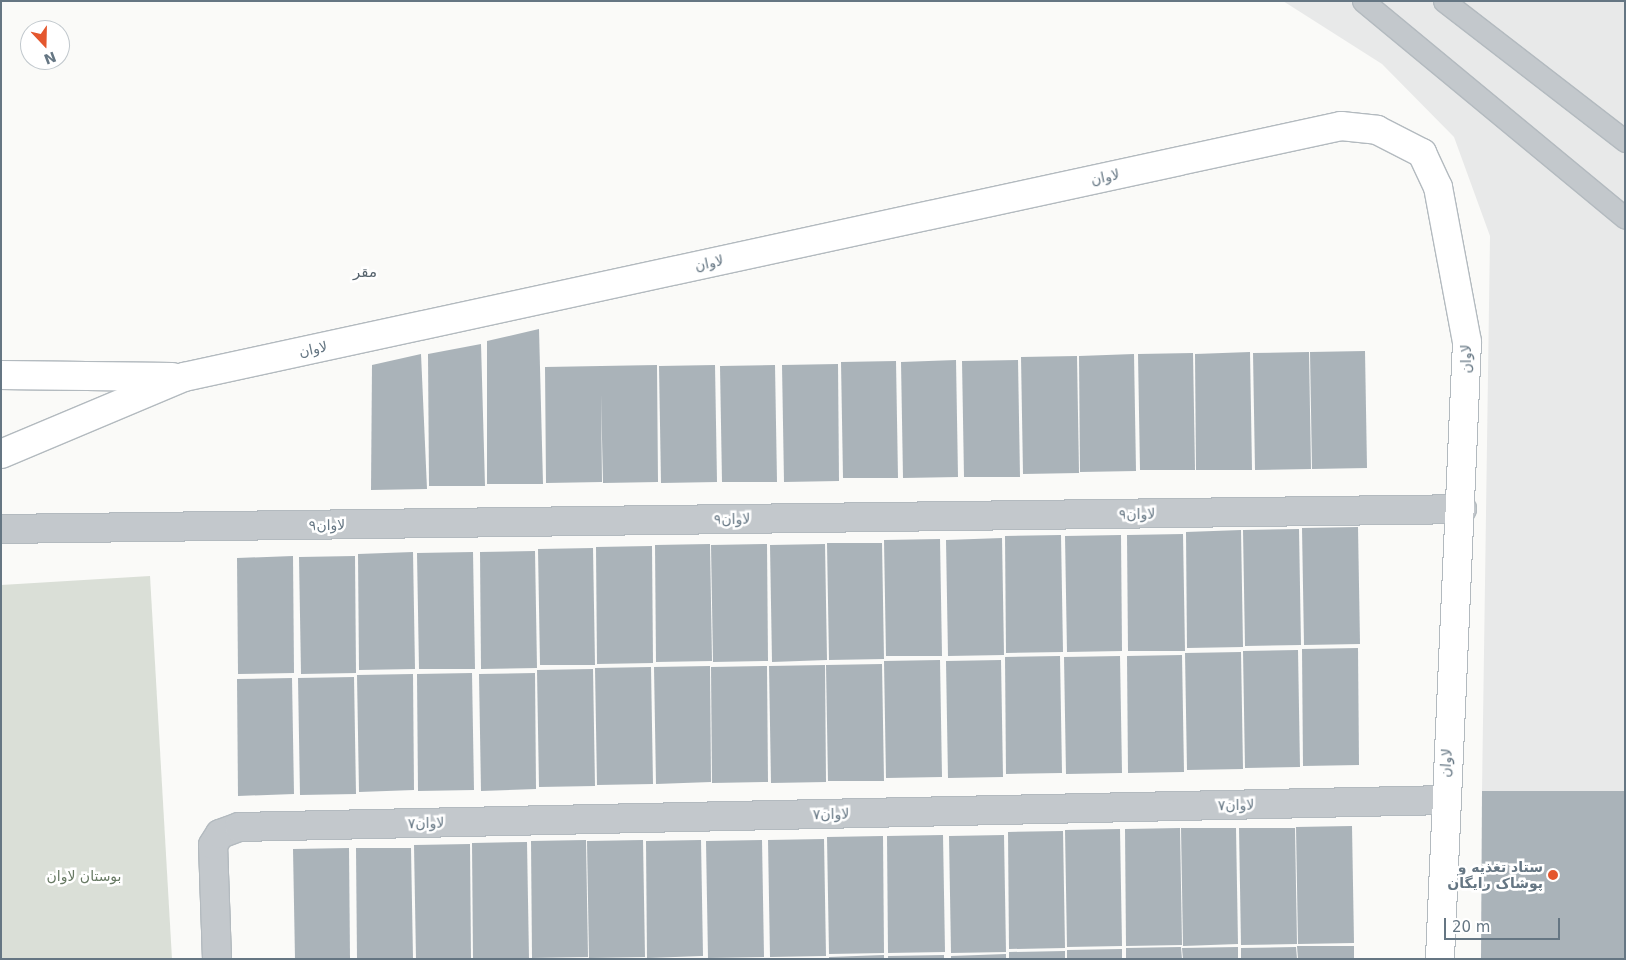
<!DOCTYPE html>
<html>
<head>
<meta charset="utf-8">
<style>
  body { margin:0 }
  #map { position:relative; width:1626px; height:960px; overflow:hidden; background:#fafaf8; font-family:"DejaVu Sans","Noto Sans Arabic",sans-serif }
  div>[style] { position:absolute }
  .built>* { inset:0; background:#e8e9e9 }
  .green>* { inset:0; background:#dadfd7 }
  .building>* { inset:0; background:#aab3b9 }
  .roads { filter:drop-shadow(1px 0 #b3babf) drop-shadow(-1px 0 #b3babf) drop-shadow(0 1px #b3babf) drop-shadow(0 -1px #b3babf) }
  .lane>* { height:21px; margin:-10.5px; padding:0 10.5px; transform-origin:10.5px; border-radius:10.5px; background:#c3c8cc }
  .street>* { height:28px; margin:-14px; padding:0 14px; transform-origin:14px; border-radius:14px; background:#c3c8cc }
  .secondary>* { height:28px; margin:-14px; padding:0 14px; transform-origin:14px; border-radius:14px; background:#fff }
  .dots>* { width:14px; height:14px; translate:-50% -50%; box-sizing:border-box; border:2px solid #fff; border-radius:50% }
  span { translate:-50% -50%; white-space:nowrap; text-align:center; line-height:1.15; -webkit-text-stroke:5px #fff; paint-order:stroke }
  .street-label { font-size:14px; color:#657683 }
  .poi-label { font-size:14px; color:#657683; font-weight:700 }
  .right { translate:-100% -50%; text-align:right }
  .park-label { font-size:14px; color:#687a64 }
  .neighbourhood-label { font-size:15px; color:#57646e }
  .frame { position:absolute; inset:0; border:2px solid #657683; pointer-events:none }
  .north { position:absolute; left:20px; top:20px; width:50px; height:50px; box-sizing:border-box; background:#fff; border:1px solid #c1c8cd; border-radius:50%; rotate:159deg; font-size:14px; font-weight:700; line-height:20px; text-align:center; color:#657683 }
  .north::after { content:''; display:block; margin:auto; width:18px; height:22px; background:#e4572e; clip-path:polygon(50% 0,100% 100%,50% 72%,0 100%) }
  .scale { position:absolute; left:1444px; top:918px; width:116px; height:22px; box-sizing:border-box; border:2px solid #657683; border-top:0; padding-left:6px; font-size:15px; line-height:18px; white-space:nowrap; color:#657683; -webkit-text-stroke:4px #fff; paint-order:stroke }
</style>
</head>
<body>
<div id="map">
  <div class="built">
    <i style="clip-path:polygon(1283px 1px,1625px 1px,1625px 791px,1482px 791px,1490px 236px,1454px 137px,1382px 64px)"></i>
  </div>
  <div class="green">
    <i style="clip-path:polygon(150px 576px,172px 959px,1px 959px,1px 585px)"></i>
  </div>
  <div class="building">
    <i style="clip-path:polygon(539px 329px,543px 484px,487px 484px,487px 341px)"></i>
    <i style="clip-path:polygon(481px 344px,485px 486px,429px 486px,428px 354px)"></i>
    <i style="clip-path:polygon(1365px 351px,1367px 468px,1312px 469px,1310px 352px)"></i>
    <i style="clip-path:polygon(1250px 352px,1252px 470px,1196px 470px,1195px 354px)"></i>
    <i style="clip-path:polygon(1309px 352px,1311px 469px,1255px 470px,1253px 353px)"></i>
    <i style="clip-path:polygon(1193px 353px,1195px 470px,1140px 470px,1138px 354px)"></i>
    <i style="clip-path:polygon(421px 354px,427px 489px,371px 490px,372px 365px)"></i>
    <i style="clip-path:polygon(1134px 354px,1136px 471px,1080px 472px,1079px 356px)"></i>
    <i style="clip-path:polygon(1077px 356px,1079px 473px,1023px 474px,1021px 357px)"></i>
    <i style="clip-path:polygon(956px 360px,958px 477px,903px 478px,901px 362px)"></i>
    <i style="clip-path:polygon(1018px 360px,1020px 477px,964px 477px,962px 361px)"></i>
    <i style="clip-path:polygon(896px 361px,898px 478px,843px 478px,841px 362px)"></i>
    <i style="clip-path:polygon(838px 364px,839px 481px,784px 482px,782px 365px)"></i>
    <i style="clip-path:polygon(657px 365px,658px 482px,603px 483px,601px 394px,602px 482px,546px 483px,545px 367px)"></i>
    <i style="clip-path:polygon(715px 365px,717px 482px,661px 483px,659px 366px)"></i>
    <i style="clip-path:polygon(775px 365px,777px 482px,722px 482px,720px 366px)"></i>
    <i style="clip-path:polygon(1358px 527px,1360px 644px,1304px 645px,1302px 528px)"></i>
    <i style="clip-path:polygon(1299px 529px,1301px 645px,1245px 646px,1243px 530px)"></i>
    <i style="clip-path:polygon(1241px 530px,1243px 647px,1187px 648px,1186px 532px)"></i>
    <i style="clip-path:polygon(1183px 534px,1185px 651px,1128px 651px,1127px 535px)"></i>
    <i style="clip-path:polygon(1061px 535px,1063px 652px,1006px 653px,1005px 536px)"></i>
    <i style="clip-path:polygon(1121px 535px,1122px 651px,1067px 652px,1065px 536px)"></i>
    <i style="clip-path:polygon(1002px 538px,1004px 655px,948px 656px,946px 540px)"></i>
    <i style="clip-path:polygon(940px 539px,942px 656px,886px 656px,884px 540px)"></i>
    <i style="clip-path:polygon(827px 543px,882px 543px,884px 659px,829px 660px)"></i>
    <i style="clip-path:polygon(710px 544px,712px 661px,656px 662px,655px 545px)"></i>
    <i style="clip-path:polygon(767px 544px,768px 661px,713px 662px,711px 545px)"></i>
    <i style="clip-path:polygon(825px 544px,827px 660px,772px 662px,770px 545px)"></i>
    <i style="clip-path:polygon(652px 546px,653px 663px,597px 664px,596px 547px)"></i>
    <i style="clip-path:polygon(593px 548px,595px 665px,540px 665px,538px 549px)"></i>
    <i style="clip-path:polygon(535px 551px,537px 668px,481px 669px,480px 552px)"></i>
    <i style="clip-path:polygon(413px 552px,415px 669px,359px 670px,358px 554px)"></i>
    <i style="clip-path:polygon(473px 552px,475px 669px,419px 669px,417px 553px)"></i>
    <i style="clip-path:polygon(293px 556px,294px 673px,238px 674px,237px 558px)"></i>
    <i style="clip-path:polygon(355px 556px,356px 673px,301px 674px,299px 557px)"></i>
    <i style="clip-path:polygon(1358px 648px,1359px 765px,1303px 766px,1302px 649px)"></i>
    <i style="clip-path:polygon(1298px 650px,1300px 767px,1245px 768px,1243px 651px)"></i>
    <i style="clip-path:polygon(1241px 652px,1243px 769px,1187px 770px,1185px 653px)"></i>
    <i style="clip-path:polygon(1182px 655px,1184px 772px,1128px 773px,1127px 656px)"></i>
    <i style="clip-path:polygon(1060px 656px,1062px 773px,1006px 774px,1005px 657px)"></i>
    <i style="clip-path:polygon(1120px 656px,1122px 773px,1066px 774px,1064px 657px)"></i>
    <i style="clip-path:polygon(940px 660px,942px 777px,886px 778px,884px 661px)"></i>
    <i style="clip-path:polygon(1001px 660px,1003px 777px,948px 778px,946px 661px)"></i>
    <i style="clip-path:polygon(882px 664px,884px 781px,828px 781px,826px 665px)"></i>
    <i style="clip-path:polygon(825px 665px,826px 782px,771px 783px,769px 666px)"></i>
    <i style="clip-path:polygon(710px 666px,711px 782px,656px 784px,654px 667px)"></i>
    <i style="clip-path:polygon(767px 666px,768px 782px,712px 783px,711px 667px)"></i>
    <i style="clip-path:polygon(651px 667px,653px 784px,597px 785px,595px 668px)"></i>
    <i style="clip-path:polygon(593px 669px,595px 786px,539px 787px,537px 670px)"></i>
    <i style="clip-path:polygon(472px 673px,474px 790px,418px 791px,417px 674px)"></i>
    <i style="clip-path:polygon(535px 673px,536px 789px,481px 791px,479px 674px)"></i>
    <i style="clip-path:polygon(413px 674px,414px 790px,359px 792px,357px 675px)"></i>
    <i style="clip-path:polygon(354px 677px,356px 794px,300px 795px,298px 678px)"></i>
    <i style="clip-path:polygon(292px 678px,294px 794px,238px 796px,237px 679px)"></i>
    <i style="clip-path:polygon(1482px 791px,1625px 791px,1625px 959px,1481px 959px)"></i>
    <i style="clip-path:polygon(1352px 826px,1354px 943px,1298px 944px,1296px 827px)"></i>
    <i style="clip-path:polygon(1180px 828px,1182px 945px,1126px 946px,1125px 829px)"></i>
    <i style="clip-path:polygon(1181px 828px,1236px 828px,1238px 944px,1183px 946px)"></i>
    <i style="clip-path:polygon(1239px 828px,1295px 828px,1297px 944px,1241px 945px)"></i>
    <i style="clip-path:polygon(1120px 829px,1122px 946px,1067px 947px,1065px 830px)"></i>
    <i style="clip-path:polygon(1063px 831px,1065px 948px,1009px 949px,1008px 832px)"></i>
    <i style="clip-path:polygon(943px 835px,945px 952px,888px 953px,887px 836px)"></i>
    <i style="clip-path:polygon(1004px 835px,1006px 952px,951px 953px,949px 836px)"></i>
    <i style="clip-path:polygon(883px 836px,884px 953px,829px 954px,827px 837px)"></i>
    <i style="clip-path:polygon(824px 839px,826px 956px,770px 957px,768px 840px)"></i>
    <i style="clip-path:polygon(586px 840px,588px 957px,532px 958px,531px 841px)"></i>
    <i style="clip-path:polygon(643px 840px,645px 957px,589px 958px,587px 841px)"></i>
    <i style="clip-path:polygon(701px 840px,703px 956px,647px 958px,646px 841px)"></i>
    <i style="clip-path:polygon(762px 840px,764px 957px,708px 958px,706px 841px)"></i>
    <i style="clip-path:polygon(527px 842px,529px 959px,473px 959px,472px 843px)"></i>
    <i style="clip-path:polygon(470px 844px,471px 959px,416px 959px,414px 845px)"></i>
    <i style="clip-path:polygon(349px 848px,350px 959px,295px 959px,293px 849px)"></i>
    <i style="clip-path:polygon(356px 848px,411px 848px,413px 959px,357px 959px)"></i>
    <i style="clip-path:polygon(1297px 946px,1354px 946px,1354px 959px,1298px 959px)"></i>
    <i style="clip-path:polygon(1181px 947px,1182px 959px,1126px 959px,1126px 948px)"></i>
    <i style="clip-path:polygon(1238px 947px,1238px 959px,1183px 959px,1182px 948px)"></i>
    <i style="clip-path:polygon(1296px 947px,1297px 959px,1241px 959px,1241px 948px)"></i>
    <i style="clip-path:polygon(1122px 949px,1122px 959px,1067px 959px,1067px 950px)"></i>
    <i style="clip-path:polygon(1065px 951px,1065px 959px,1009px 959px,1009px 952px)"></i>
    <i style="clip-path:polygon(1006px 954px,1006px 959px,951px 959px,951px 956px)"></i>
    <i style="clip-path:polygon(884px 955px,884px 959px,829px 959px,829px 957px)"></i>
    <i style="clip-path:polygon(944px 955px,944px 959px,888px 959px,888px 956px)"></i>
  </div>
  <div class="roads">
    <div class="lane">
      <i style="left:1363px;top:1px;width:340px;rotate:39.6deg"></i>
      <i style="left:1444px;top:1px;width:229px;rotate:37.7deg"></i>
    </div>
    <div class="street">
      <i style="left:1px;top:529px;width:1461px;rotate:-0.78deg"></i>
      <i style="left:217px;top:959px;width:114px;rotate:-92deg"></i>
      <i style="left:213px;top:845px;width:13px;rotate:-58deg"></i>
      <i style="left:220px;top:834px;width:20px;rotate:-20deg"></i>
      <i style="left:239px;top:827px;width:1204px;rotate:-1.28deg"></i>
    </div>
    <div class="secondary">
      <i style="left:1px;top:375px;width:171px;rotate:0.7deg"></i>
      <i style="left:1px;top:454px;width:199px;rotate:-22.8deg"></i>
      <i style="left:184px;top:377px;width:1184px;rotate:-12.24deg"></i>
      <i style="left:1341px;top:126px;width:36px;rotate:6deg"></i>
      <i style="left:1377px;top:130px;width:51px;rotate:27.1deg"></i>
      <i style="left:1422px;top:153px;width:38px;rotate:65deg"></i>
      <i style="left:1438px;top:187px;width:158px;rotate:79.4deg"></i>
      <i style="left:1467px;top:342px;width:618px;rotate:92.51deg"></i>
    </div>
  </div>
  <div class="dots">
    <i style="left:1553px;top:875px;background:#e4572e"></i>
  </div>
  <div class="street-label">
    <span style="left:1105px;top:177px;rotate:-12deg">لاوان</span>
    <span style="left:709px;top:263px;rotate:-12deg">لاوان</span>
    <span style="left:313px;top:349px;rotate:-12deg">لاوان</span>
    <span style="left:1466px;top:359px;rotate:-90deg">لاوان</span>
    <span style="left:1137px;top:514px;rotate:-1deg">۹لاوان</span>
    <span style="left:732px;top:519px;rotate:-1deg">۹لاوان</span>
    <span style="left:327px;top:525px;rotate:-1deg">۹لاوان</span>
    <span style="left:1446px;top:763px;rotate:-86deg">لاوان</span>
    <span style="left:1236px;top:805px;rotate:-1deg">۷لاوان</span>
    <span style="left:831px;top:814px;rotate:-1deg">۷لاوان</span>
    <span style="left:426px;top:823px;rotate:-1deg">۷لاوان</span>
  </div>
  <div class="poi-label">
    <span class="right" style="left:1543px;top:875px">ستاد تغذیه و<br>پوشاک رایگان</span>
  </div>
  <div class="park-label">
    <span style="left:84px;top:876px">بوستان لاوان</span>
  </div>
  <div class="neighbourhood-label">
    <span style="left:365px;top:273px">مقر</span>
  </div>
  <div class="frame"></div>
  <div class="north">N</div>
  <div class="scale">20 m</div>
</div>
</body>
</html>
